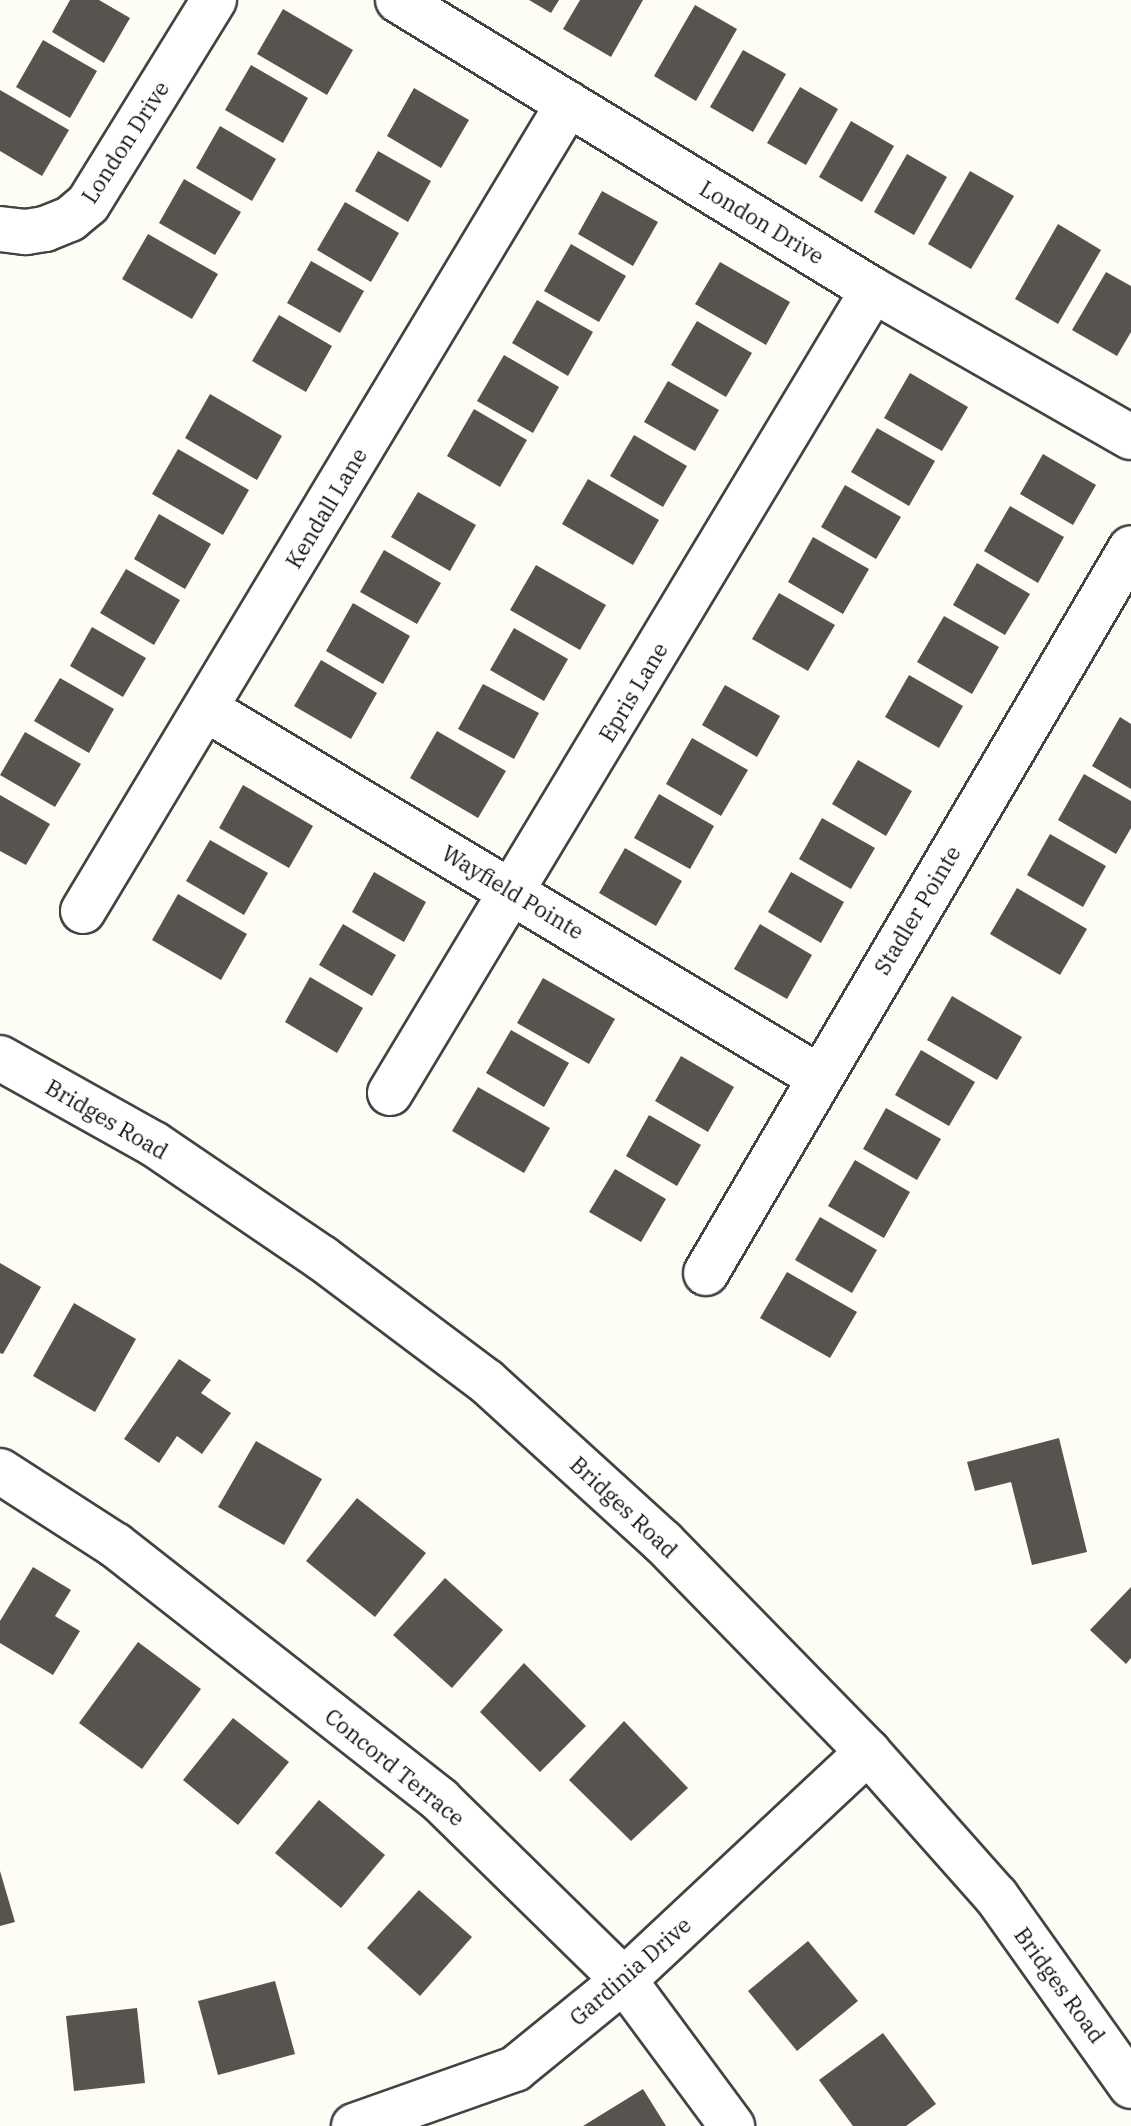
<!DOCTYPE html>
<html>
<head>
<meta charset="utf-8">
<style>
  body { margin:0 }
  #map { position:relative; width:1131px; height:2126px; overflow:hidden; background:#fefdf5; font-family:"IBM Plex Serif",serif }
  div>[style] { position:absolute }
  .building>* { inset:0; background:#58534e }
  .roads { filter:drop-shadow(2px 0 #434343) drop-shadow(-2px 0 #434343) drop-shadow(0 2px #434343) drop-shadow(0 -2px #434343) }
  .minor>* { height:44px; margin:-22px; padding:0 22px; transform-origin:22px; border-radius:22px; background:#fff }
  span { translate:-50% -50%; white-space:nowrap; text-align:center; line-height:1.15; -webkit-text-stroke:8px #fff; paint-order:stroke }
  .street-label { font-size:22px; color:#101010 }
</style>
</head>
<body>
<div id="map">
  <div class="building">
    <i style="clip-path:polygon(70px 0,99px 0,130px 18px,104px 63px,52px 32px)"></i>
    <i style="clip-path:polygon(529px 0,559px 0,551px 13px)"></i>
    <i style="clip-path:polygon(580px 0,643px 0,611px 57px,563px 29px)"></i>
    <i style="clip-path:polygon(695px 5px,737px 29px,696px 101px,654px 76px)"></i>
    <i style="clip-path:polygon(283px 9px,353px 50px,327px 95px,257px 54px)"></i>
    <i style="clip-path:polygon(43px 40px,97px 71px,70px 118px,16px 87px)"></i>
    <i style="clip-path:polygon(743px 50px,786px 74px,753px 132px,710px 107px)"></i>
    <i style="clip-path:polygon(251px 65px,308px 98px,283px 143px,225px 110px)"></i>
    <i style="clip-path:polygon(800px 87px,838px 109px,806px 165px,767px 143px)"></i>
    <i style="clip-path:polygon(414px 88px,469px 120px,441px 168px,387px 136px)"></i>
    <i style="clip-path:polygon(0 90px,69px 130px,42px 176px,0 151px)"></i>
    <i style="clip-path:polygon(851px 121px,894px 146px,862px 202px,819px 177px)"></i>
    <i style="clip-path:polygon(220px 126px,276px 159px,252px 201px,196px 168px)"></i>
    <i style="clip-path:polygon(378px 151px,431px 181px,408px 222px,355px 191px)"></i>
    <i style="clip-path:polygon(907px 154px,947px 177px,914px 235px,874px 212px)"></i>
    <i style="clip-path:polygon(970px 171px,1014px 196px,971px 269px,928px 244px)"></i>
    <i style="clip-path:polygon(184px 179px,241px 212px,215px 255px,159px 223px)"></i>
    <i style="clip-path:polygon(602px 191px,658px 222px,633px 266px,578px 234px)"></i>
    <i style="clip-path:polygon(345px 202px,399px 233px,371px 282px,317px 250px)"></i>
    <i style="clip-path:polygon(1058px 224px,1101px 250px,1058px 324px,1015px 299px)"></i>
    <i style="clip-path:polygon(148px 234px,218px 274px,192px 319px,122px 279px)"></i>
    <i style="clip-path:polygon(571px 244px,626px 276px,599px 322px,544px 291px)"></i>
    <i style="clip-path:polygon(311px 261px,364px 291px,340px 333px,287px 303px)"></i>
    <i style="clip-path:polygon(720px 262px,790px 302px,766px 345px,695px 304px)"></i>
    <i style="clip-path:polygon(1106px 272px,1131px 286px,1131px 332px,1117px 356px,1072px 330px)"></i>
    <i style="clip-path:polygon(537px 300px,593px 332px,568px 376px,512px 343px)"></i>
    <i style="clip-path:polygon(279px 315px,332px 346px,306px 392px,252px 361px)"></i>
    <i style="clip-path:polygon(697px 321px,752px 353px,726px 397px,671px 365px)"></i>
    <i style="clip-path:polygon(504px 355px,559px 387px,533px 433px,477px 401px)"></i>
    <i style="clip-path:polygon(910px 373px,968px 407px,942px 451px,884px 418px)"></i>
    <i style="clip-path:polygon(668px 381px,719px 410px,695px 451px,644px 422px)"></i>
    <i style="clip-path:polygon(210px 394px,282px 436px,257px 480px,185px 438px)"></i>
    <i style="clip-path:polygon(474px 409px,527px 440px,500px 487px,447px 456px)"></i>
    <i style="clip-path:polygon(877px 428px,935px 461px,909px 506px,851px 472px)"></i>
    <i style="clip-path:polygon(634px 435px,687px 466px,663px 507px,610px 476px)"></i>
    <i style="clip-path:polygon(178px 449px,249px 490px,223px 535px,152px 494px)"></i>
    <i style="clip-path:polygon(1043px 454px,1096px 485px,1073px 525px,1020px 494px)"></i>
    <i style="clip-path:polygon(588px 479px,659px 520px,633px 565px,562px 524px)"></i>
    <i style="clip-path:polygon(845px 485px,901px 517px,876px 559px,821px 527px)"></i>
    <i style="clip-path:polygon(418px 492px,476px 525px,450px 571px,391px 537px)"></i>
    <i style="clip-path:polygon(1010px 506px,1064px 537px,1038px 583px,984px 551px)"></i>
    <i style="clip-path:polygon(159px 514px,211px 544px,185px 589px,134px 559px)"></i>
    <i style="clip-path:polygon(813px 537px,869px 569px,843px 614px,788px 582px)"></i>
    <i style="clip-path:polygon(384px 550px,441px 583px,417px 624px,360px 592px)"></i>
    <i style="clip-path:polygon(977px 563px,1030px 594px,1005px 635px,953px 605px)"></i>
    <i style="clip-path:polygon(536px 565px,606px 605px,580px 650px,510px 610px)"></i>
    <i style="clip-path:polygon(126px 569px,180px 600px,154px 645px,100px 613px)"></i>
    <i style="clip-path:polygon(779px 593px,835px 625px,808px 671px,752px 639px)"></i>
    <i style="clip-path:polygon(353px 603px,410px 636px,383px 684px,326px 651px)"></i>
    <i style="clip-path:polygon(944px 616px,999px 647px,972px 694px,917px 662px)"></i>
    <i style="clip-path:polygon(92px 627px,146px 658px,123px 697px,70px 666px)"></i>
    <i style="clip-path:polygon(514px 628px,568px 659px,544px 701px,490px 670px)"></i>
    <i style="clip-path:polygon(321px 660px,377px 693px,351px 739px,294px 706px)"></i>
    <i style="clip-path:polygon(909px 675px,963px 706px,939px 748px,885px 717px)"></i>
    <i style="clip-path:polygon(60px 678px,114px 709px,89px 753px,34px 721px)"></i>
    <i style="clip-path:polygon(483px 684px,539px 713px,514px 759px,458px 729px)"></i>
    <i style="clip-path:polygon(725px 685px,780px 716px,757px 757px,702px 725px)"></i>
    <i style="clip-path:polygon(1120px 717px,1131px 724px,1131px 789px,1092px 766px)"></i>
    <i style="clip-path:polygon(437px 731px,506px 771px,478px 818px,410px 778px)"></i>
    <i style="clip-path:polygon(25px 732px,81px 764px,55px 807px,0 775px)"></i>
    <i style="clip-path:polygon(692px 738px,748px 770px,721px 816px,666px 784px)"></i>
    <i style="clip-path:polygon(858px 760px,912px 791px,886px 836px,832px 804px)"></i>
    <i style="clip-path:polygon(1084px 774px,1131px 801px,1131px 828px,1116px 854px,1058px 820px)"></i>
    <i style="clip-path:polygon(243px 785px,313px 826px,289px 868px,219px 828px)"></i>
    <i style="clip-path:polygon(659px 794px,714px 826px,690px 869px,634px 838px)"></i>
    <i style="clip-path:polygon(0 795px,50px 824px,26px 865px,0 851px)"></i>
    <i style="clip-path:polygon(822px 818px,875px 848px,851px 889px,799px 859px)"></i>
    <i style="clip-path:polygon(1050px 834px,1106px 866px,1083px 907px,1027px 875px)"></i>
    <i style="clip-path:polygon(210px 840px,268px 873px,244px 915px,186px 881px)"></i>
    <i style="clip-path:polygon(625px 848px,682px 881px,656px 926px,599px 893px)"></i>
    <i style="clip-path:polygon(374px 872px,426px 902px,404px 942px,352px 912px)"></i>
    <i style="clip-path:polygon(791px 872px,844px 902px,821px 943px,768px 912px)"></i>
    <i style="clip-path:polygon(1017px 888px,1087px 929px,1060px 975px,990px 934px)"></i>
    <i style="clip-path:polygon(178px 894px,247px 934px,221px 980px,152px 940px)"></i>
    <i style="clip-path:polygon(343px 924px,396px 955px,372px 996px,319px 965px)"></i>
    <i style="clip-path:polygon(760px 924px,812px 955px,787px 999px,734px 969px)"></i>
    <i style="clip-path:polygon(310px 977px,363px 1008px,337px 1053px,285px 1022px)"></i>
    <i style="clip-path:polygon(543px 978px,615px 1019px,589px 1064px,517px 1023px)"></i>
    <i style="clip-path:polygon(952px 996px,1022px 1037px,997px 1080px,927px 1040px)"></i>
    <i style="clip-path:polygon(511px 1030px,569px 1063px,544px 1107px,486px 1073px)"></i>
    <i style="clip-path:polygon(921px 1050px,975px 1082px,949px 1126px,895px 1095px)"></i>
    <i style="clip-path:polygon(681px 1056px,734px 1087px,708px 1132px,655px 1101px)"></i>
    <i style="clip-path:polygon(478px 1087px,550px 1128px,524px 1173px,452px 1131px)"></i>
    <i style="clip-path:polygon(886px 1108px,941px 1139px,917px 1180px,863px 1149px)"></i>
    <i style="clip-path:polygon(649px 1115px,701px 1145px,677px 1186px,626px 1156px)"></i>
    <i style="clip-path:polygon(855px 1160px,910px 1192px,884px 1238px,828px 1206px)"></i>
    <i style="clip-path:polygon(615px 1169px,666px 1199px,641px 1242px,589px 1212px)"></i>
    <i style="clip-path:polygon(820px 1217px,877px 1250px,852px 1293px,795px 1260px)"></i>
    <i style="clip-path:polygon(0 1263px,41px 1287px,3px 1354px,0 1353px)"></i>
    <i style="clip-path:polygon(787px 1272px,857px 1312px,830px 1358px,760px 1318px)"></i>
    <i style="clip-path:polygon(74px 1303px,136px 1339px,95px 1412px,33px 1376px)"></i>
    <i style="clip-path:polygon(179px 1359px,211px 1380px,201px 1393px,231px 1413px,202px 1454px,177px 1436px,159px 1463px,124px 1439px)"></i>
    <i style="clip-path:polygon(1059px 1438px,1087px 1552px,1032px 1565px,1011px 1482px,975px 1491px,967px 1462px)"></i>
    <i style="clip-path:polygon(256px 1441px,322px 1479px,284px 1545px,218px 1507px)"></i>
    <i style="clip-path:polygon(357px 1498px,426px 1553px,375px 1617px,306px 1561px)"></i>
    <i style="clip-path:polygon(33px 1567px,71px 1590px,55px 1616px,80px 1631px,53px 1675px,0 1643px,0 1621px)"></i>
    <i style="clip-path:polygon(445px 1578px,503px 1630px,452px 1688px,393px 1635px)"></i>
    <i style="clip-path:polygon(1131px 1587px,1131px 1658px,1126px 1664px,1090px 1630px)"></i>
    <i style="clip-path:polygon(138px 1642px,201px 1689px,142px 1769px,79px 1723px)"></i>
    <i style="clip-path:polygon(524px 1663px,586px 1726px,540px 1772px,480px 1712px)"></i>
    <i style="clip-path:polygon(233px 1718px,289px 1762px,238px 1825px,183px 1780px)"></i>
    <i style="clip-path:polygon(624px 1721px,688px 1788px,631px 1841px,569px 1780px)"></i>
    <i style="clip-path:polygon(319px 1800px,385px 1855px,341px 1908px,275px 1853px)"></i>
    <i style="clip-path:polygon(0 1871px,15px 1922px,0 1926px)"></i>
    <i style="clip-path:polygon(419px 1890px,472px 1937px,420px 1996px,367px 1948px)"></i>
    <i style="clip-path:polygon(808px 1941px,858px 2001px,797px 2051px,748px 1991px)"></i>
    <i style="clip-path:polygon(275px 1981px,295px 2054px,218px 2075px,198px 2001px)"></i>
    <i style="clip-path:polygon(137px 2008px,145px 2083px,74px 2091px,66px 2016px)"></i>
    <i style="clip-path:polygon(883px 2033px,936px 2104px,906px 2126px,853px 2126px,819px 2080px)"></i>
    <i style="clip-path:polygon(643px 2089px,666px 2126px,583px 2126px)"></i>
  </div>
  <div class="roads">
    <div class="minor">
      <i style="left:398px;top:0;width:557px;rotate:31.41deg"></i>
      <i style="left:873px;top:290px;width:297px;rotate:29.7deg"></i>
      <i style="left:0;top:229px;width:26px;rotate:7deg"></i>
      <i style="left:26px;top:232px;width:19px;rotate:-9deg"></i>
      <i style="left:45px;top:229px;width:27px;rotate:-22deg"></i>
      <i style="left:70px;top:219px;width:23px;rotate:-40deg"></i>
      <i style="left:88px;top:204px;width:240px;rotate:-58.3deg"></i>
      <i style="left:206px;top:709px;width:715px;rotate:30.98deg"></i>
      <i style="left:83px;top:911px;width:942px;rotate:-58.99deg"></i>
      <i style="left:0;top:1058px;width:176px;rotate:29.2deg"></i>
      <i style="left:154px;top:1144px;width:203px;rotate:34.2deg"></i>
      <i style="left:322px;top:1258px;width:205px;rotate:36.9deg"></i>
      <i style="left:486px;top:1381px;width:239px;rotate:42.3deg"></i>
      <i style="left:663px;top:1542px;width:293px;rotate:45.7deg"></i>
      <i style="left:868px;top:1752px;width:193px;rotate:48.4deg"></i>
      <i style="left:996px;top:1896px;width:233px;rotate:54.6deg"></i>
      <i style="left:390px;top:1093px;width:937px;rotate:-58.97deg"></i>
      <i style="left:706px;top:1273px;width:840px;rotate:-59.62deg"></i>
      <i style="left:0;top:1471px;width:137px;rotate:32.8deg"></i>
      <i style="left:115px;top:1545px;width:413px;rotate:38.1deg"></i>
      <i style="left:440px;top:1800px;width:257px;rotate:44.4deg"></i>
      <i style="left:624px;top:1980px;width:182px;rotate:53.5deg"></i>
      <i style="left:354px;top:2126px;width:171px;rotate:-19.5deg"></i>
      <i style="left:515px;top:2069px;width:141px;rotate:-39.2deg"></i>
      <i style="left:624px;top:1980px;width:334px;rotate:-43.1deg"></i>
    </div>
  </div>
  <div class="street-label">
    <span style="left:125px;top:142px;rotate:-57deg">London Drive</span>
    <span style="left:762px;top:222px;rotate:31deg">London Drive</span>
    <span style="left:326px;top:508px;rotate:-59deg">Kendall Lane</span>
    <span style="left:633px;top:692px;rotate:-59deg">Epris Lane</span>
    <span style="left:513px;top:892px;rotate:31deg">Wayfield Pointe</span>
    <span style="left:917px;top:910px;rotate:-59deg">Stadler Pointe</span>
    <span style="left:107px;top:1119px;rotate:30deg">Bridges Road</span>
    <span style="left:624px;top:1507px;rotate:43deg">Bridges Road</span>
    <span style="left:395px;top:1767px;rotate:39deg">Concord Terrace</span>
    <span style="left:630px;top:1971px;rotate:-41deg">Gardinia Drive</span>
    <span style="left:1060px;top:1985px;rotate:54deg">Bridges Road</span>
  </div>
</div>
</body>
</html>
